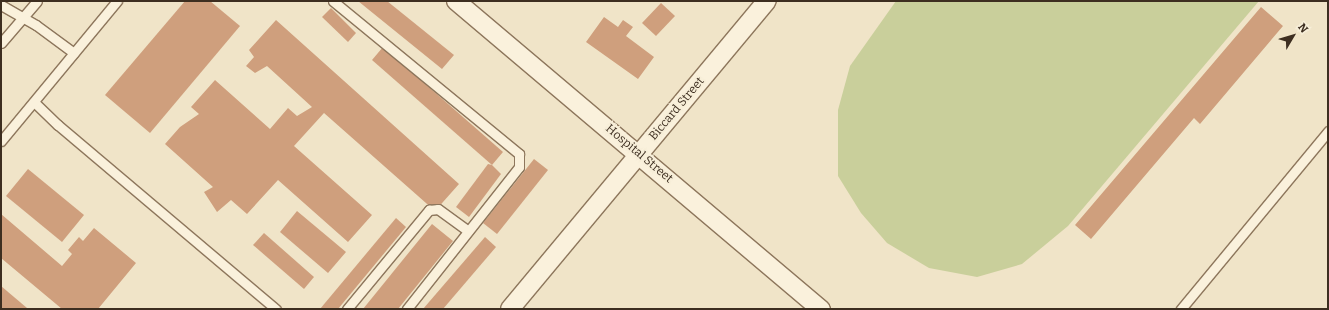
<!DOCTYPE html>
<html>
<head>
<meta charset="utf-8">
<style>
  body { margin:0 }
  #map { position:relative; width:1329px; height:310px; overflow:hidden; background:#f0e4c8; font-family:Bitter,serif }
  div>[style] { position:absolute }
  .green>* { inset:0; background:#c9cf9b }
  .building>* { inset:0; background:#cf9f7d }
  .roads { filter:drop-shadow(1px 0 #8d765c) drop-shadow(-1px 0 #8d765c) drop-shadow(0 1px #8d765c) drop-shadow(0 -1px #8d765c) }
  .service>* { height:9px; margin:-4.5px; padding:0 4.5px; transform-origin:4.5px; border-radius:4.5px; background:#faf1dc }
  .minor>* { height:18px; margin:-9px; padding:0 9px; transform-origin:9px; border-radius:9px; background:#faf1dc }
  span { translate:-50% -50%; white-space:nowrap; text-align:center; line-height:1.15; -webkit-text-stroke:3.5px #f7eed8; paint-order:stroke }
  .street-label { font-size:12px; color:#3d2e20 }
  .frame { position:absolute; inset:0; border:2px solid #3d2e20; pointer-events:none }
  .north { position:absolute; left:1273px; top:16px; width:40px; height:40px; -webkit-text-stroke:3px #f7eed8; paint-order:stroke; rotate:52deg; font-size:11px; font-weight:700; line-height:16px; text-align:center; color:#3d2e20 }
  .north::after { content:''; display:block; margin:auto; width:14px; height:18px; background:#3d2e20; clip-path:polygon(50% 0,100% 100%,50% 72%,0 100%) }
</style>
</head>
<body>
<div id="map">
  <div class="green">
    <i style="clip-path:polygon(896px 1px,1259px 1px,1068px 226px,1022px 264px,977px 277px,929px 268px,887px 243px,861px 213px,838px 176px,838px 110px,850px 66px)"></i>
  </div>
  <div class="building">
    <i style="clip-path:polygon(185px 1px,210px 1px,240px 26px,150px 133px,105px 95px)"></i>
    <i style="clip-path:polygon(358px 1px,387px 1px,454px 55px,442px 69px)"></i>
    <i style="clip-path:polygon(661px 3px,675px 16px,656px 36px,642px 23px)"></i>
    <i style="clip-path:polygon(1261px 7px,1283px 26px,1200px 124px,1194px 118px,1091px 239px,1075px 225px)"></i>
    <i style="clip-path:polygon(331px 8px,356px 33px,348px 42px,322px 17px)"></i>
    <i style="clip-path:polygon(604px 17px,618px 27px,623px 20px,633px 27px,626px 36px,654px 57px,638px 79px,586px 42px)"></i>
    <i style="clip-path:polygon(276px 20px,459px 184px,435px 211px,324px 113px,294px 146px,372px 215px,348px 242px,278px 180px,247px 214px,231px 200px,217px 212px,204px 192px,213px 187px,165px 144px,180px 127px,199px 114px,191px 107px,215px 80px,270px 129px,288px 108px,297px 116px,312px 107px,267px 66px,255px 73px,246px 66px,254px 57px,249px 50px)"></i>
    <i style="clip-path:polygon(383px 47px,503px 152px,492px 165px,372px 60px)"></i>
    <i style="clip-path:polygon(534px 159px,548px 170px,497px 234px,483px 223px)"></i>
    <i style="clip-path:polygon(488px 164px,492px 165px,501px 174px,469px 217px,456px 207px)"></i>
    <i style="clip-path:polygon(28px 169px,84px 215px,62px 242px,6px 196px)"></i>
    <i style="clip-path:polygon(297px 211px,346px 252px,328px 273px,280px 232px)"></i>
    <i style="clip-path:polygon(1px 214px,62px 266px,72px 254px,68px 250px,79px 237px,83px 241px,94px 228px,136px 263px,98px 309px,62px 309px,1px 258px)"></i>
    <i style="clip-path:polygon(396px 218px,406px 227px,338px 309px,320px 309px)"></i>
    <i style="clip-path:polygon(432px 224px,453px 241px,398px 309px,363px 309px)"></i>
    <i style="clip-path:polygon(264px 233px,314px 277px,304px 289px,253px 245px)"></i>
    <i style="clip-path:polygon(485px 237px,496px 247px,443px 309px,423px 309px)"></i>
    <i style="clip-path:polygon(1px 286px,27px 308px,26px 309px,1px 309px)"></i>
  </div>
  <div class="roads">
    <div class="service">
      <i style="left:333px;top:1px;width:241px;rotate:39.4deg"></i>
      <i style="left:519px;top:154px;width:13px;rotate:90deg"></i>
      <i style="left:519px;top:167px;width:181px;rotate:128.3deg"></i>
      <i style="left:1px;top:5px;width:40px;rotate:29.7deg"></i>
      <i style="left:36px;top:25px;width:47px;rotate:36.4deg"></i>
      <i style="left:1px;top:43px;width:55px;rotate:-49.4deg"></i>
      <i style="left:34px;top:102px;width:33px;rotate:44deg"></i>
      <i style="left:58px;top:125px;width:285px;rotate:40.2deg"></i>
      <i style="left:1px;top:141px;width:182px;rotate:-50.4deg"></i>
      <i style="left:347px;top:309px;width:129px;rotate:-50.4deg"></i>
      <i style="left:429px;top:210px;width:9px;rotate:-6deg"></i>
      <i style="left:438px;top:209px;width:37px;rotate:36deg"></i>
      <i style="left:1181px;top:309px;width:231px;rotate:-50.4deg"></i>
    </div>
    <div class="minor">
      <i style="left:456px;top:1px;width:478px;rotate:40.2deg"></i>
      <i style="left:510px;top:309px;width:401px;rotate:-50.2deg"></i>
    </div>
  </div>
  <div class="street-label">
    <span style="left:677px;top:109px;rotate:-50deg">Biccard Street</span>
    <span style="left:639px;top:154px;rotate:40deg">Hospital Street</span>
  </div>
  <div class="frame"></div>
  <div class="north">N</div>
</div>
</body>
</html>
